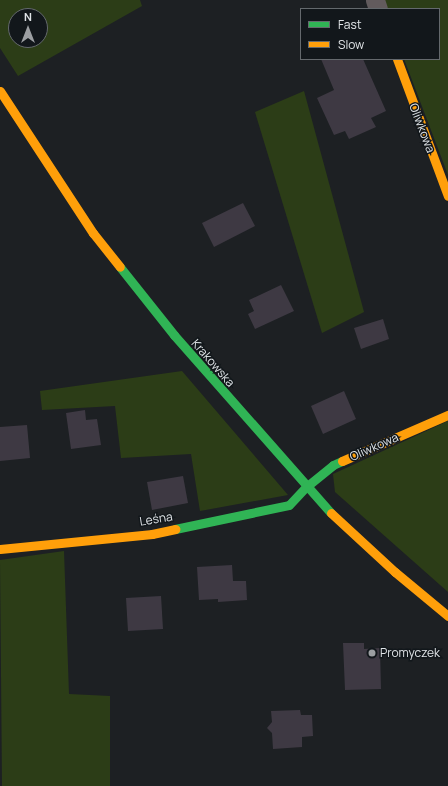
<!DOCTYPE html>
<html>
<head>
<meta charset="utf-8">
<style>
  body { margin:0 }
  #map { position:relative; width:448px; height:786px; overflow:hidden; background:#1d2023; font-family:Manrope,sans-serif }
  div>[style] { position:absolute }
  .green>* { inset:0; background:#2c3d17 }
  .building>* { inset:0; background:#3e3943 }
  .street>* { height:19px; margin:-9.5px; padding:0 9.5px; transform-origin:9.5px; border-radius:9.5px; background:#625b5d }
  .fast>* { height:9px; margin:-4.5px; padding:0 4.5px; transform-origin:4.5px; border-radius:4.5px; background:#30b455 }
  .slow>* { height:9px; margin:-4.5px; padding:0 4.5px; transform-origin:4.5px; border-radius:4.5px; background:#ff9f0a }
  .dots>* { width:11px; height:11px; translate:-50% -50%; box-sizing:border-box; border:2px solid #12171b; border-radius:50% }
  span { translate:-50% -50%; white-space:nowrap; text-align:center; line-height:1.15; -webkit-text-stroke:3px #12171b; paint-order:stroke }
  .street-label { font-size:12px; color:#e0e4e7 }
  .poi-label { font-size:12px; color:#e0e4e7 }
  .left { translate:0 -50%; text-align:left }
  .legend { position:absolute; left:300px; top:8px; width:140px; height:52px; box-sizing:border-box; background:#12171b; border:1px solid #64696d; margin:0; padding:5px 7px; list-style:none; font-size:12px; color:#e0e4e7 }
  .legend li { display:flex; align-items:center; gap:8px; height:20px }
  .legend b { width:20px; border:1px solid #64696d }
  .north { position:absolute; left:8px; top:8px; width:40px; height:40px; box-sizing:border-box; background:#12171b; border:1px solid #64696d; border-radius:50%; rotate:0deg; font-size:11px; font-weight:700; line-height:16px; text-align:center; color:#e0e4e7 }
  .north::after { content:''; display:block; margin:auto; width:14px; height:18px; background:#9c9fa2; clip-path:polygon(50% 0,100% 100%,50% 72%,0 100%) }
</style>
</head>
<body>
<div id="map">
  <div class="green">
    <i style="clip-path:polygon(evenodd,0 0,140px 0,142px 6px,18px 76px,0 48px,0 0,16px 16px,40px 16px,40px 40px,16px 40px,16px 16px)"></i>
    <i style="clip-path:polygon(382px 0,448px 0,448px 175px,404px 59px,439px 59px,439px 9px,385px 9px)"></i>
    <i style="clip-path:polygon(304px 91px,364px 312px,322px 333px,255px 112px)"></i>
    <i style="clip-path:polygon(182px 371px,288px 495px,200px 511px,191px 454px,121px 458px,115px 406px,42px 410px,40px 391px)"></i>
    <i style="clip-path:polygon(448px 421px,448px 592px,335px 492px,333px 474px)"></i>
    <i style="clip-path:polygon(64px 551px,69px 694px,110px 696px,110px 786px,2px 786px,0 560px)"></i>
  </div>
  <div class="building">
    <i style="clip-path:polygon(321px 59px,363px 59px,386px 111px,371px 118px,376px 127px,349px 139px,345px 131px,334px 135px,317px 98px,334px 90px)"></i>
    <i style="clip-path:polygon(243px 203px,255px 226px,214px 247px,202px 223px)"></i>
    <i style="clip-path:polygon(281px 285px,294px 311px,255px 329px,248px 314px,254px 311px,249px 300px)"></i>
    <i style="clip-path:polygon(383px 319px,389px 339px,361px 349px,354px 328px)"></i>
    <i style="clip-path:polygon(344px 391px,356px 419px,323px 434px,311px 406px)"></i>
    <i style="clip-path:polygon(85px 410px,86px 420px,97px 419px,101px 445px,71px 449px,66px 413px)"></i>
    <i style="clip-path:polygon(27px 425px,30px 458px,0 461px,0 427px)"></i>
    <i style="clip-path:polygon(183px 476px,188px 503px,152px 510px,147px 482px)"></i>
    <i style="clip-path:polygon(232px 565px,233px 581px,246px 581px,247px 600px,218px 602px,218px 599px,199px 600px,197px 567px)"></i>
    <i style="clip-path:polygon(161px 596px,163px 629px,128px 631px,126px 598px)"></i>
    <i style="clip-path:polygon(343px 643px,364px 643px,364px 649px,380px 648px,381px 689px,345px 690px)"></i>
    <i style="clip-path:polygon(300px 710px,301px 715px,312px 715px,313px 736px,302px 737px,302px 747px,273px 749px,272px 733px,267px 728px,272px 722px,271px 711px)"></i>
  </div>
  <div class="street">
    <i style="left:375px;top:0;width:9px;rotate:72deg"></i>
  </div>
  <div class="fast">
    <i style="left:120px;top:267px;width:87px;rotate:51.5deg"></i>
    <i style="left:174px;top:335px;width:237px;rotate:48.6deg"></i>
    <i style="left:175px;top:529px;width:116px;rotate:-11.9deg"></i>
    <i style="left:289px;top:505px;width:25px;rotate:-47deg"></i>
    <i style="left:306px;top:487px;width:35px;rotate:-39deg"></i>
    <i style="left:333px;top:465px;width:10px;rotate:-24deg"></i>
  </div>
  <div class="slow">
    <i style="left:397px;top:59px;width:146px;rotate:69.6deg"></i>
    <i style="left:0;top:91px;width:170px;rotate:56.8deg"></i>
    <i style="left:93px;top:233px;width:43px;rotate:51.5deg"></i>
    <i style="left:342px;top:461px;width:116px;rotate:-23.5deg"></i>
    <i style="left:331px;top:513px;width:87px;rotate:42.7deg"></i>
    <i style="left:395px;top:572px;width:69px;rotate:39.7deg"></i>
    <i style="left:0;top:549px;width:153px;rotate:-5.6deg"></i>
    <i style="left:152px;top:534px;width:24px;rotate:-12deg"></i>
  </div>
  <div class="dots">
    <i style="left:372px;top:653px;background:#9c9fa2"></i>
  </div>
  <div class="street-label">
    <span style="left:422px;top:128px;rotate:69deg">Oliwkowa</span>
    <span style="left:213px;top:363px;rotate:49deg">Krakowska</span>
    <span style="left:374px;top:447px;rotate:-24deg">Oliwkowa</span>
    <span style="left:156px;top:519px;rotate:-9deg">Leśna</span>
  </div>
  <div class="poi-label">
    <span class="left" style="left:380px;top:653px">Promyczek</span>
  </div>
  <ul class="legend">
  <li><b style="height:5px;background:#30b455"></b>Fast</li>
  <li><b style="height:5px;background:#ff9f0a"></b>Slow</li>
  </ul>
  <div class="north">N</div>
</div>
</body>
</html>
